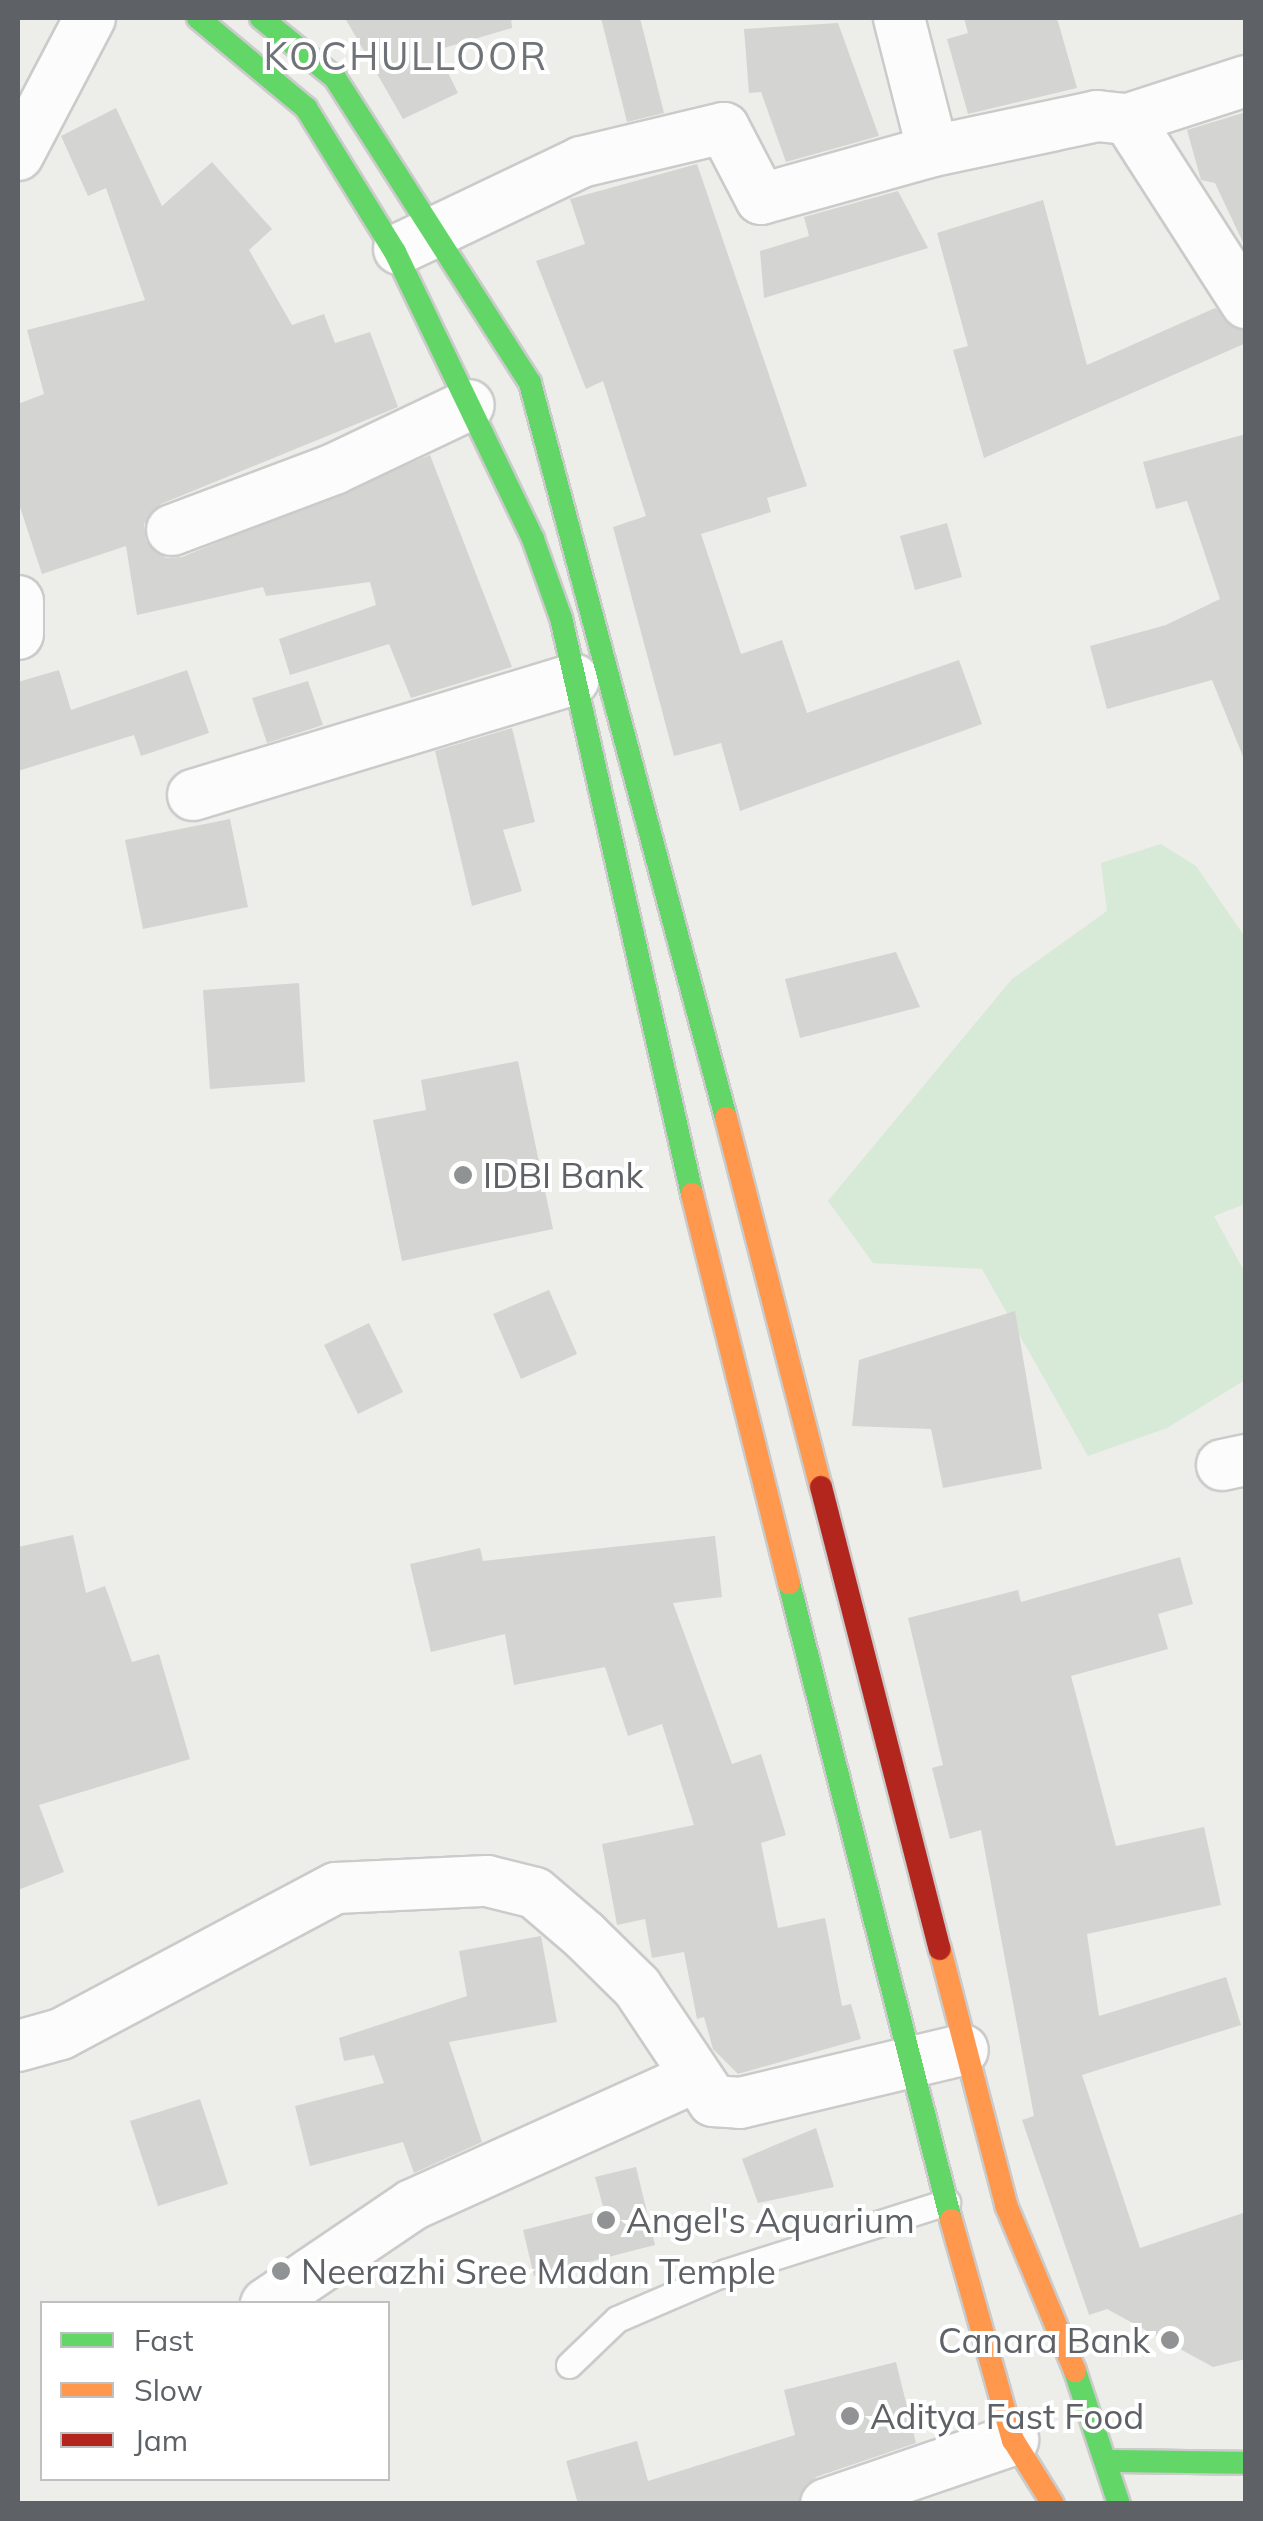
<!DOCTYPE html>
<html>
<head>
<meta charset="utf-8">
<style>
  body { margin:0 }
  #map { position:relative; width:1263px; height:2521px; overflow:hidden; background:#edede9; font-family:Mulish,sans-serif }
  div>[style] { position:absolute }
  .green>* { inset:0; background:#d7e9d7 }
  .building>* { inset:0; background:#d4d4d2 }
  .roads { filter:drop-shadow(2px 0 #cacbca) drop-shadow(-2px 0 #cacbca) drop-shadow(0 2px #cacbca) drop-shadow(0 -2px #cacbca) }
  .lane>* { height:25px; margin:-12.5px; padding:0 12.5px; transform-origin:12.5px; border-radius:12.5px; background:#fcfcfc }
  .street>* { height:50px; margin:-25px; padding:0 25px; transform-origin:25px; border-radius:25px; background:#fcfcfc }
  .fast>* { height:22px; margin:-11px; padding:0 11px; transform-origin:11px; border-radius:11px; background:#63d668 }
  .slow>* { height:22px; margin:-11px; padding:0 11px; transform-origin:11px; border-radius:11px; background:#ff974d }
  .jam>* { height:22px; margin:-11px; padding:0 11px; transform-origin:11px; border-radius:11px; background:#b3261e }
  .dots>* { width:28px; height:28px; translate:-50% -50%; box-sizing:border-box; border:5px solid #fff; border-radius:50% }
  span { translate:-50% -50%; white-space:nowrap; text-align:center; line-height:1.15; -webkit-text-stroke:8px #fff; paint-order:stroke }
  .poi-label { font-size:35px; color:#5e6166 }
  .left { translate:0 -50%; text-align:left }
  .right { translate:-100% -50%; text-align:right }
  .neighbourhood-label { font-size:38px; color:#6f7378; letter-spacing:2.5px }
  .frame { position:absolute; inset:0; border:20px solid #5e6166; pointer-events:none }
  .legend { position:absolute; left:40px; top:2301px; width:350px; height:180px; box-sizing:border-box; background:#fff; border:2px solid #bfc0c2; margin:0; padding:12px 18px; list-style:none; font-size:30px; color:#5e6166 }
  .legend li { display:flex; align-items:center; gap:20px; height:50px }
  .legend b { width:50px; border:2px solid #bfc0c2 }
</style>
</head>
<body>
<div id="map">
  <div class="green">
    <i style="clip-path:polygon(1161px 844px,1196px 866px,1245px 937px,1245px 1204px,1214px 1216px,1244px 1271px,1245px 1380px,1167px 1428px,1088px 1456px,982px 1269px,873px 1263px,828px 1201px,1012px 979px,1107px 911px,1101px 863px)"></i>
  </div>
  <div class="building">
    <i style="clip-path:polygon(345px 18px,511px 18px,512px 28px,437px 50px,458px 93px,403px 119px)"></i>
    <i style="clip-path:polygon(601px 18px,640px 18px,664px 113px,627px 122px)"></i>
    <i style="clip-path:polygon(964px 18px,1057px 18px,1077px 88px,968px 114px,947px 39px,968px 33px)"></i>
    <i style="clip-path:polygon(838px 23px,879px 136px,786px 162px,761px 92px,749px 93px,744px 29px)"></i>
    <i style="clip-path:polygon(116px 108px,162px 206px,212px 162px,272px 229px,249px 250px,292px 325px,324px 314px,335px 343px,370px 332px,398px 407px,161px 504px,144px 524px,146px 541px,166px 558px,182px 557px,430px 455px,512px 667px,411px 698px,389px 644px,290px 675px,279px 639px,376px 605px,370px 582px,266px 596px,263px 587px,137px 615px,126px 546px,42px 574px,18px 501px,18px 404px,44px 394px,27px 330px,145px 300px,106px 188px,88px 196px,61px 136px)"></i>
    <i style="clip-path:polygon(1246px 112px,1246px 249px,1215px 183px,1201px 180px,1187px 130px)"></i>
    <i style="clip-path:polygon(697px 164px,807px 486px,767px 498px,771px 512px,701px 534px,741px 654px,782px 640px,807px 713px,959px 660px,982px 724px,740px 811px,721px 743px,674px 756px,613px 527px,646px 516px,603px 381px,586px 389px,536px 261px,585px 244px,570px 199px)"></i>
    <i style="clip-path:polygon(898px 191px,928px 248px,764px 298px,760px 251px,809px 236px,804px 217px)"></i>
    <i style="clip-path:polygon(1043px 200px,1087px 365px,1215px 308px,1246px 331px,1246px 343px,984px 458px,953px 350px,968px 346px,937px 233px)"></i>
    <i style="clip-path:polygon(1246px 434px,1246px 758px,1244px 759px,1212px 680px,1107px 709px,1090px 646px,1166px 625px,1220px 599px,1187px 501px,1156px 509px,1143px 462px)"></i>
    <i style="clip-path:polygon(947px 523px,962px 577px,915px 590px,900px 536px)"></i>
    <i style="clip-path:polygon(59px 670px,71px 710px,187px 670px,209px 733px,141px 756px,134px 735px,18px 771px,18px 682px)"></i>
    <i style="clip-path:polygon(308px 681px,323px 725px,267px 743px,252px 698px)"></i>
    <i style="clip-path:polygon(512px 728px,535px 822px,503px 830px,522px 891px,472px 906px,435px 751px)"></i>
    <i style="clip-path:polygon(230px 819px,248px 907px,143px 929px,125px 840px)"></i>
    <i style="clip-path:polygon(896px 952px,920px 1007px,800px 1038px,785px 979px)"></i>
    <i style="clip-path:polygon(299px 983px,305px 1082px,210px 1089px,203px 990px)"></i>
    <i style="clip-path:polygon(518px 1061px,553px 1229px,402px 1261px,373px 1120px,426px 1110px,421px 1080px)"></i>
    <i style="clip-path:polygon(549px 1290px,577px 1354px,521px 1379px,493px 1314px)"></i>
    <i style="clip-path:polygon(1015px 1311px,1042px 1469px,943px 1488px,931px 1429px,852px 1426px,859px 1360px)"></i>
    <i style="clip-path:polygon(369px 1323px,403px 1392px,358px 1414px,324px 1345px)"></i>
    <i style="clip-path:polygon(73px 1535px,86px 1593px,105px 1586px,132px 1662px,159px 1654px,190px 1759px,39px 1805px,64px 1872px,18px 1890px,18px 1547px)"></i>
    <i style="clip-path:polygon(715px 1536px,722px 1597px,673px 1603px,732px 1764px,761px 1754px,786px 1835px,761px 1843px,778px 1928px,825px 1918px,842px 2006px,851px 2004px,861px 2039px,738px 2074px,713px 2049px,704px 2017px,697px 2019px,684px 1952px,652px 1958px,645px 1919px,617px 1925px,602px 1844px,694px 1825px,662px 1724px,628px 1736px,605px 1667px,514px 1685px,505px 1634px,431px 1652px,410px 1564px,480px 1548px,483px 1561px)"></i>
    <i style="clip-path:polygon(1180px 1557px,1193px 1604px,1158px 1614px,1168px 1649px,1071px 1676px,1116px 1846px,1204px 1827px,1221px 1905px,1087px 1934px,1099px 2016px,1226px 1977px,1241px 2025px,1082px 2075px,1140px 2248px,1246px 2212px,1246px 2359px,1213px 2367px,1107px 2309px,1089px 2315px,1022px 2120px,1034px 2116px,981px 1830px,950px 1839px,932px 1768px,943px 1765px,908px 1618px,1018px 1590px,1021px 1602px)"></i>
    <i style="clip-path:polygon(541px 1936px,557px 2022px,449px 2042px,482px 2142px,414px 2173px,403px 2142px,310px 2166px,295px 2106px,384px 2083px,374px 2055px,344px 2061px,339px 2038px,467px 1996px,459px 1951px)"></i>
    <i style="clip-path:polygon(200px 2099px,228px 2184px,158px 2206px,130px 2121px)"></i>
    <i style="clip-path:polygon(816px 2128px,834px 2187px,758px 2203px,742px 2159px)"></i>
    <i style="clip-path:polygon(636px 2167px,655px 2245px,534px 2276px,523px 2230px,604px 2210px,595px 2177px)"></i>
    <i style="clip-path:polygon(896px 2362px,916px 2443px,816px 2477px,798px 2504px,578px 2504px,566px 2461px,637px 2441px,648px 2481px,795px 2435px,784px 2390px)"></i>
  </div>
  <div class="roads">
    <div class="lane">
      <i style="left:569px;top:2365px;width:66px;rotate:-43.8deg"></i>
      <i style="left:617px;top:2319px;width:119px;rotate:-23.3deg"></i>
      <i style="left:726px;top:2272px;width:232px;rotate:-17.6deg"></i>
    </div>
    <div class="street">
      <i style="left:899px;top:18px;width:137px;rotate:75.7deg"></i>
      <i style="left:1128px;top:119px;width:219px;rotate:57.3deg"></i>
      <i style="left:18px;top:155px;width:155px;rotate:-62.3deg"></i>
      <i style="left:399px;top:249px;width:202px;rotate:-25.5deg"></i>
      <i style="left:581px;top:162px;width:147px;rotate:-13.4deg"></i>
      <i style="left:724px;top:128px;width:80px;rotate:62.5deg"></i>
      <i style="left:761px;top:199px;width:179px;rotate:-15.6deg"></i>
      <i style="left:933px;top:151px;width:168px;rotate:-12deg"></i>
      <i style="left:1097px;top:116px;width:31px;rotate:6deg"></i>
      <i style="left:1128px;top:119px;width:124px;rotate:-17.9deg"></i>
      <i style="left:172px;top:530px;width:173px;rotate:-20.6deg"></i>
      <i style="left:334px;top:469px;width:149px;rotate:-25.4deg"></i>
      <i style="left:18px;top:601px;width:33px;rotate:90deg"></i>
      <i style="left:193px;top:795px;width:398px;rotate:-16.9deg"></i>
      <i style="left:1222px;top:1465px;width:25px;rotate:-12deg"></i>
      <i style="left:18px;top:2046px;width:45px;rotate:-15.6deg"></i>
      <i style="left:61px;top:2034px;width:311px;rotate:-28deg"></i>
      <i style="left:336px;top:1888px;width:151px;rotate:-2.7deg"></i>
      <i style="left:487px;top:1881px;width:49px;rotate:14deg"></i>
      <i style="left:535px;top:1893px;width:65px;rotate:40.6deg"></i>
      <i style="left:584px;top:1935px;width:74px;rotate:44.5deg"></i>
      <i style="left:637px;top:1987px;width:137px;rotate:56.3deg"></i>
      <i style="left:713px;top:2101px;width:27px;rotate:4deg"></i>
      <i style="left:740px;top:2103px;width:229px;rotate:-13.4deg"></i>
      <i style="left:266px;top:2304px;width:176px;rotate:-34.1deg"></i>
      <i style="left:412px;top:2205px;width:308px;rotate:-24.3deg"></i>
      <i style="left:826px;top:2504px;width:198px;rotate:-18.9deg"></i>
    </div>
    <div class="fast">
      <i style="left:198px;top:18px;width:141px;rotate:39.8deg"></i>
      <i style="left:306px;top:108px;width:169px;rotate:58.3deg"></i>
      <i style="left:395px;top:252px;width:318px;rotate:64.3deg"></i>
      <i style="left:533px;top:539px;width:84px;rotate:70.5deg"></i>
      <i style="left:561px;top:618px;width:591px;rotate:77.19deg"></i>
      <i style="left:261px;top:18px;width:95px;rotate:39deg"></i>
      <i style="left:335px;top:78px;width:362px;rotate:57.4deg"></i>
      <i style="left:530px;top:383px;width:761px;rotate:75.07deg"></i>
      <i style="left:789px;top:1583px;width:657px;rotate:75.73deg"></i>
      <i style="left:1075px;top:2371px;width:140px;rotate:71.7deg"></i>
      <i style="left:1110px;top:2461px;width:136px;rotate:0.8deg"></i>
    </div>
    <div class="slow">
      <i style="left:726px;top:1118px;width:381px;rotate:75.6deg"></i>
      <i style="left:692px;top:1194px;width:401px;rotate:76deg"></i>
      <i style="left:940px;top:1949px;width:264px;rotate:75.5deg"></i>
      <i style="left:1006px;top:2205px;width:180px;rotate:67.4deg"></i>
      <i style="left:951px;top:2220px;width:229px;rotate:74.3deg"></i>
      <i style="left:1013px;top:2440px;width:75px;rotate:58deg"></i>
    </div>
    <div class="jam">
      <i style="left:821px;top:1487px;width:477px;rotate:75.6deg"></i>
    </div>
  </div>
  <div class="dots">
    <i style="left:463px;top:1175px;background:#909294"></i>
    <i style="left:606px;top:2220px;background:#909294"></i>
    <i style="left:281px;top:2271px;background:#909294"></i>
    <i style="left:1170px;top:2340px;background:#909294"></i>
    <i style="left:850px;top:2416px;background:#909294"></i>
  </div>
  <div class="poi-label">
    <span class="left" style="left:483px;top:1175px">IDBI Bank</span>
    <span class="left" style="left:626px;top:2220px">Angel's Aquarium</span>
    <span class="left" style="left:301px;top:2271px">Neerazhi Sree Madan Temple</span>
    <span class="right" style="left:1150px;top:2340px">Canara Bank</span>
    <span class="left" style="left:870px;top:2416px">Aditya Fast Food</span>
  </div>
  <div class="neighbourhood-label">
    <span style="left:406px;top:57px">KOCHULLOOR</span>
  </div>
  <div class="frame"></div>
  <ul class="legend">
  <li><b style="height:12px;background:#63d668"></b>Fast</li>
  <li><b style="height:12px;background:#ff974d"></b>Slow</li>
  <li><b style="height:12px;background:#b3261e"></b>Jam</li>
  </ul>
</div>
</body>
</html>
